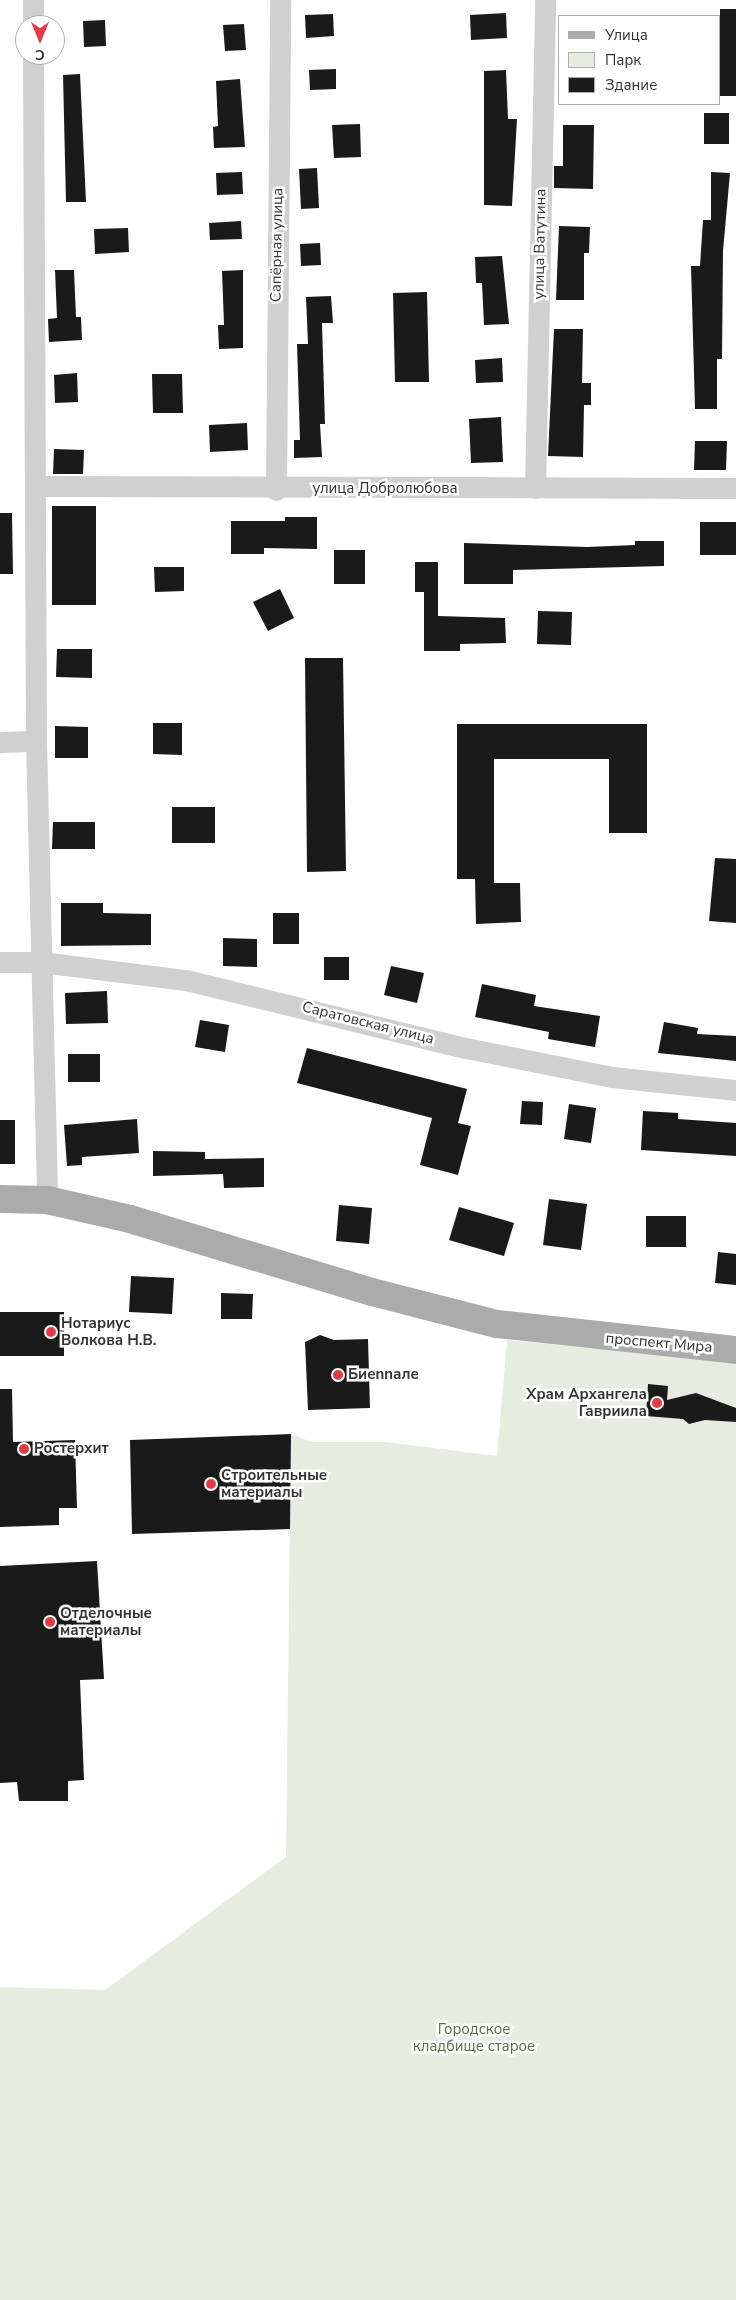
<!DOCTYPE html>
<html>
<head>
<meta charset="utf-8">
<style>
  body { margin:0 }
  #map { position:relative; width:736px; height:2300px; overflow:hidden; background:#fff; font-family:"Nunito Sans",sans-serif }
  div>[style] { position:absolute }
  .green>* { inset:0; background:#e6ecdf }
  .building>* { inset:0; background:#1a1a1a }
  .minor>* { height:21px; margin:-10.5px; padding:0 10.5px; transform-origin:10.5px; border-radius:10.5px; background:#d0d0d0 }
  .major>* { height:28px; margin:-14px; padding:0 14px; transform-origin:14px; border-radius:14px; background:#ababab }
  .dots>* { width:14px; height:14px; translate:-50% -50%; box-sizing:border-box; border:2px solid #fff; border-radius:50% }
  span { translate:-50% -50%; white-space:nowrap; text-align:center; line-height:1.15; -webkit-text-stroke:5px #fff; paint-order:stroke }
  .street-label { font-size:15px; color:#333 }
  .poi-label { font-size:15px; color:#333; font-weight:700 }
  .left { translate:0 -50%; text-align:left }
  .right { translate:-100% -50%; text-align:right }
  .park-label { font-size:15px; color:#56703f }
  .legend { position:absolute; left:558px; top:15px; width:162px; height:90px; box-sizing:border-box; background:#fff; border:1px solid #adadad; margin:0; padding:6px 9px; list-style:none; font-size:15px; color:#333 }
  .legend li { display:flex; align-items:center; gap:10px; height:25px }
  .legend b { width:25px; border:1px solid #adadad }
  .north { position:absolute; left:15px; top:15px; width:50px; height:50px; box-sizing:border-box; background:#fff; border:1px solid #adadad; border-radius:50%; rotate:180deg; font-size:14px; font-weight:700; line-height:20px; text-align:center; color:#333 }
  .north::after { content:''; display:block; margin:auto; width:18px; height:22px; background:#e63946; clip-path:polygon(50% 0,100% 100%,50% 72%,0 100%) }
</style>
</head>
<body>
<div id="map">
  <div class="green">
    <i style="clip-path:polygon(507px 1340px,736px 1363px,736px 2300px,0 2300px,0 1987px,105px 1990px,286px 1857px,291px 1434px,311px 1442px,386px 1442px,497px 1456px)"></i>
  </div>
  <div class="building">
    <i style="clip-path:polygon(720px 9px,736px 9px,736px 96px,720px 96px)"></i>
    <i style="clip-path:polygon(506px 13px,507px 38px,471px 40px,470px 15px)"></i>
    <i style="clip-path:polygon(333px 14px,334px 36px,306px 38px,305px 15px)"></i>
    <i style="clip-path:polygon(105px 20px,106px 46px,84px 47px,83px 21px)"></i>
    <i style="clip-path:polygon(244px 24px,246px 50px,225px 51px,223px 25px)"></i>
    <i style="clip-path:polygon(336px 69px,336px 89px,310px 90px,309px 70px)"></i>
    <i style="clip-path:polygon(506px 70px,508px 119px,517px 119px,512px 206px,484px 205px,484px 71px)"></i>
    <i style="clip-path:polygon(80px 74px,86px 202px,66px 202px,63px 75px)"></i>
    <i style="clip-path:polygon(240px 79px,245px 147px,214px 148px,213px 127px,218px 126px,216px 81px)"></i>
    <i style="clip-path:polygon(704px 113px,729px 113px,729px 144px,704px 144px)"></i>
    <i style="clip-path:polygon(360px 124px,361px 157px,334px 158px,332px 125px)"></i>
    <i style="clip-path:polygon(563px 125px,594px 125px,593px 189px,554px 188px,554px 166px,563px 166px)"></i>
    <i style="clip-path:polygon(317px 168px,319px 208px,301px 209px,299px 169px)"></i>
    <i style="clip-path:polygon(242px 172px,243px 194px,217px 195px,216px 173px)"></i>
    <i style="clip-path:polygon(711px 172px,730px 173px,723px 251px,722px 359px,717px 359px,717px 409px,695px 409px,691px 266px,700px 266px,703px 220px,711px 220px)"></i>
    <i style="clip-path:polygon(241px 221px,242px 239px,210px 240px,209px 223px)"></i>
    <i style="clip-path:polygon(559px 226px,590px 227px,589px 253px,584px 253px,584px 300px,556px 300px)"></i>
    <i style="clip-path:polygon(128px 228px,129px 252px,95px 254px,94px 229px)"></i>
    <i style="clip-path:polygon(320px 243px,321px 265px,301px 266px,300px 244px)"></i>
    <i style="clip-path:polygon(502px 256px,509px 324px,484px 325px,482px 283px,476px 283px,475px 257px)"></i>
    <i style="clip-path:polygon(55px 270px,74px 270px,76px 317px,81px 317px,82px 340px,49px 342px,48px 319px,57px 318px)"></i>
    <i style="clip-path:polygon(243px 270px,243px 348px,219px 349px,218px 325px,224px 325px,222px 271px)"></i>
    <i style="clip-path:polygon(427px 292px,429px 382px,395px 382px,393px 293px)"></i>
    <i style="clip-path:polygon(331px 296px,333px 323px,322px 323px,325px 424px,320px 424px,322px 457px,294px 458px,294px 440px,300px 440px,297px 344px,308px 344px,306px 297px)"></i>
    <i style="clip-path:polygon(554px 329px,583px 329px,582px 383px,591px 383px,591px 405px,584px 405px,583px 457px,548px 456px)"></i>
    <i style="clip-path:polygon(502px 358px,503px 382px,476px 383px,475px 360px)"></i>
    <i style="clip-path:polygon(77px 373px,78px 402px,55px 403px,54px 375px)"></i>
    <i style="clip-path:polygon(152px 374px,182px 374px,183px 413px,153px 413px)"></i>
    <i style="clip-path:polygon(501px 417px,503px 462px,471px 463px,469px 419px)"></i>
    <i style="clip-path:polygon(247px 423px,248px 450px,210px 452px,209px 425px)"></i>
    <i style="clip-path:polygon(695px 441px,727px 441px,726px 470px,694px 470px)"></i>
    <i style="clip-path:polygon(54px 449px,84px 450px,83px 474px,53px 474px)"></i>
    <i style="clip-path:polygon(52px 506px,96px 506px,96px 605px,52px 605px)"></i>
    <i style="clip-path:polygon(0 513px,12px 513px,13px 574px,0 574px)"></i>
    <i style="clip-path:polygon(285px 517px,317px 517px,317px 549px,264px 548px,264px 554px,231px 554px,231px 521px,285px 521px)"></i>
    <i style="clip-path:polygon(700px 522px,736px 522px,736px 555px,700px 555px)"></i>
    <i style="clip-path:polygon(635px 541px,664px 541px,664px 566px,513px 570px,513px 584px,464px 584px,464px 543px,587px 547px,635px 545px)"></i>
    <i style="clip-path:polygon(334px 550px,365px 550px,365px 584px,334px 584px)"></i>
    <i style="clip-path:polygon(415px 562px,438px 562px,438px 616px,505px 618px,506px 643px,460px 644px,460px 651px,424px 651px,424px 592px,415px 592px)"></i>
    <i style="clip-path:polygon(154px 567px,184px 567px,184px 591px,155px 592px)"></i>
    <i style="clip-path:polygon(280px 589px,294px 618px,268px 631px,253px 602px)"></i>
    <i style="clip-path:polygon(538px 611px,572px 612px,571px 645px,537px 644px)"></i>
    <i style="clip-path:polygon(57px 649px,92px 649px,92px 678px,56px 677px)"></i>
    <i style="clip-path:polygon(305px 658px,343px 658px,346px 871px,307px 872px)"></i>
    <i style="clip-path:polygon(153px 723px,182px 723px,182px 755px,153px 754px)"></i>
    <i style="clip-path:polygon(457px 724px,647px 724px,647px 833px,609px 833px,609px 759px,494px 759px,494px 883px,520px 883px,521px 922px,476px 924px,475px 879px,457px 879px)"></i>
    <i style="clip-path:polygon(55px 726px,88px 727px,88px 758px,55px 758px)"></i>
    <i style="clip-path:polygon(172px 807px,215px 807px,215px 843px,172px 843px)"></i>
    <i style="clip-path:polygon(53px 822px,95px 822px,95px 849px,52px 849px)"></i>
    <i style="clip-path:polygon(715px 858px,736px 859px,736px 923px,709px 921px)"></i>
    <i style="clip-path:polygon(61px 903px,103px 903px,103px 913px,151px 914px,151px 945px,61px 946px)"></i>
    <i style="clip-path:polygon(273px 913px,299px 913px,299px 944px,273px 944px)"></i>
    <i style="clip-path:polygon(223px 938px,257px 939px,257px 967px,223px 966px)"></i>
    <i style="clip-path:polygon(324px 957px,349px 957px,349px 980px,324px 980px)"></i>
    <i style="clip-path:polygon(391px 966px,424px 973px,417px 1003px,384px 995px)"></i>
    <i style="clip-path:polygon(482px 984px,536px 995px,534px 1006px,600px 1016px,595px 1047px,548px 1039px,549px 1032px,475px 1017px)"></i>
    <i style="clip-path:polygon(107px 991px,108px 1023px,66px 1024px,65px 993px)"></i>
    <i style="clip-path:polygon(200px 1020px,229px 1025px,225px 1052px,195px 1047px)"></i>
    <i style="clip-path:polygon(664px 1022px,698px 1028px,697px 1034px,736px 1036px,736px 1061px,658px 1053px)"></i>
    <i style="clip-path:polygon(307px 1048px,467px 1089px,458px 1123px,471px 1126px,458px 1175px,420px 1165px,432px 1118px,297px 1083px)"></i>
    <i style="clip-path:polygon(68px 1054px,100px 1054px,100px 1082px,68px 1082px)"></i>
    <i style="clip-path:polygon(522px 1101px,543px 1102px,542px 1125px,520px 1124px)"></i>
    <i style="clip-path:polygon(569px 1104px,596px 1108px,591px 1143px,564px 1139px)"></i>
    <i style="clip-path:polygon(643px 1111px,678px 1113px,678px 1119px,736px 1123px,736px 1156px,641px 1150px)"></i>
    <i style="clip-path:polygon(137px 1119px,139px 1153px,82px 1157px,82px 1165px,67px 1166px,64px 1125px)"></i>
    <i style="clip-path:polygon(0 1120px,15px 1120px,15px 1164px,0 1164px)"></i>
    <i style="clip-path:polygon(153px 1151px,205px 1152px,205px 1159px,264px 1158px,264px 1187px,224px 1188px,223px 1174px,153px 1176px)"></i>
    <i style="clip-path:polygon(549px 1199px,587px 1204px,581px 1250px,543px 1245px)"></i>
    <i style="clip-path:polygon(339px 1205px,372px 1208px,369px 1244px,336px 1241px)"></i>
    <i style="clip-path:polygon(459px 1207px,514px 1223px,504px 1256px,449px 1240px)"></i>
    <i style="clip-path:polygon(646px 1216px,686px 1216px,686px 1247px,646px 1247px)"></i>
    <i style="clip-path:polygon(718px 1252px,736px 1254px,736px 1285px,715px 1283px)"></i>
    <i style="clip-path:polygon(131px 1276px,174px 1278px,172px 1314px,129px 1312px)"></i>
    <i style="clip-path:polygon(221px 1293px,253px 1294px,252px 1319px,221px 1319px)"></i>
    <i style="clip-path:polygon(0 1312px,64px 1312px,64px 1356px,0 1356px)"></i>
    <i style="clip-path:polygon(320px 1335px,334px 1340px,368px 1339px,370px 1408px,308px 1410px,305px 1342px)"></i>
    <i style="clip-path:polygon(648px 1384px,668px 1386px,667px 1400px,696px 1393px,736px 1408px,736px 1422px,705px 1420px,689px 1424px,683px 1419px,646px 1416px)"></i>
    <i style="clip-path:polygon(0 1389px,12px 1389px,13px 1442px,75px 1440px,77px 1508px,59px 1508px,59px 1525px,0 1527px)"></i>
    <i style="clip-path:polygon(291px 1434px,290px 1529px,132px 1534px,130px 1440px)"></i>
    <i style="clip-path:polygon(97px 1561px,104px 1679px,80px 1680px,84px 1780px,68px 1781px,68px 1801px,19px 1801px,17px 1782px,0 1783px,0 1566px)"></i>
  </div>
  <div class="minor">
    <i style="left:33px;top:0;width:25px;rotate:90deg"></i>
    <i style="left:33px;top:55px;width:686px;rotate:89.75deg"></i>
    <i style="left:36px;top:741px;width:459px;rotate:88.6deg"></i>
    <i style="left:35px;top:486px;width:701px;rotate:0.16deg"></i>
    <i style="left:535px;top:488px;width:488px;rotate:-88.8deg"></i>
    <i style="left:276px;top:490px;width:490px;rotate:-89.5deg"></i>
    <i style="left:0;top:742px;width:36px;rotate:-2deg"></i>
    <i style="left:0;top:962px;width:41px"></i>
    <i style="left:41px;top:962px;width:146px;rotate:7.1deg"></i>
    <i style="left:186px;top:980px;width:288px;rotate:13.7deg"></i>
    <i style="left:466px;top:1048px;width:149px;rotate:11.2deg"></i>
    <i style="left:612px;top:1077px;width:125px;rotate:6deg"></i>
  </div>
  <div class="major">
    <i style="left:0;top:1199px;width:47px;rotate:1.2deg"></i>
    <i style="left:47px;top:1200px;width:85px;rotate:12.9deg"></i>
    <i style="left:130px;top:1219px;width:253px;rotate:16.8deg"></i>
    <i style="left:372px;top:1292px;width:129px;rotate:14.4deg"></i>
    <i style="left:497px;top:1324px;width:240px;rotate:6.2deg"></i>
  </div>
  <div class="dots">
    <i style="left:51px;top:1332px;background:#e63946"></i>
    <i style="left:338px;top:1375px;background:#e63946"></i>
    <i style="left:657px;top:1403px;background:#e63946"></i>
    <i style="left:24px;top:1449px;background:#e63946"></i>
    <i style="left:211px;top:1484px;background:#e63946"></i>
    <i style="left:50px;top:1622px;background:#e63946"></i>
  </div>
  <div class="street-label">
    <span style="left:540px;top:244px;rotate:-89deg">улица Ватутина</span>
    <span style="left:277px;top:245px;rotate:-89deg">Сапёрная улица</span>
    <span style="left:385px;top:489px">улица Добролюбова</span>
    <span style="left:368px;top:1023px;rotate:14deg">Саратовская улица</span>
    <span style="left:659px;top:1343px;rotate:5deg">проспект Мира</span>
  </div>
  <div class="poi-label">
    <span class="left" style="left:61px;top:1332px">Нотариус<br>Волкова Н.В.</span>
    <span class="left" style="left:348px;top:1375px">Биеnnале</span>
    <span class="right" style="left:647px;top:1403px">Храм Архангела<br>Гавриила</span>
    <span class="left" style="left:34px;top:1449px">Ростерхит</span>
    <span class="left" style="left:221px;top:1484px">Строительные<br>материалы</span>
    <span class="left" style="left:60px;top:1622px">Отделочные<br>материалы</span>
  </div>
  <div class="park-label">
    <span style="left:474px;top:2038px">Городское<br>кладбище старое</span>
  </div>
  <ul class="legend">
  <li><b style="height:6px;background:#ababab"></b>Улица</li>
  <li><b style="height:14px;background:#e6ecdf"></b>Парк</li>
  <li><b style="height:14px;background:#1a1a1a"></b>Здание</li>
  </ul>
  <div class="north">С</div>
</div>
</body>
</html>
